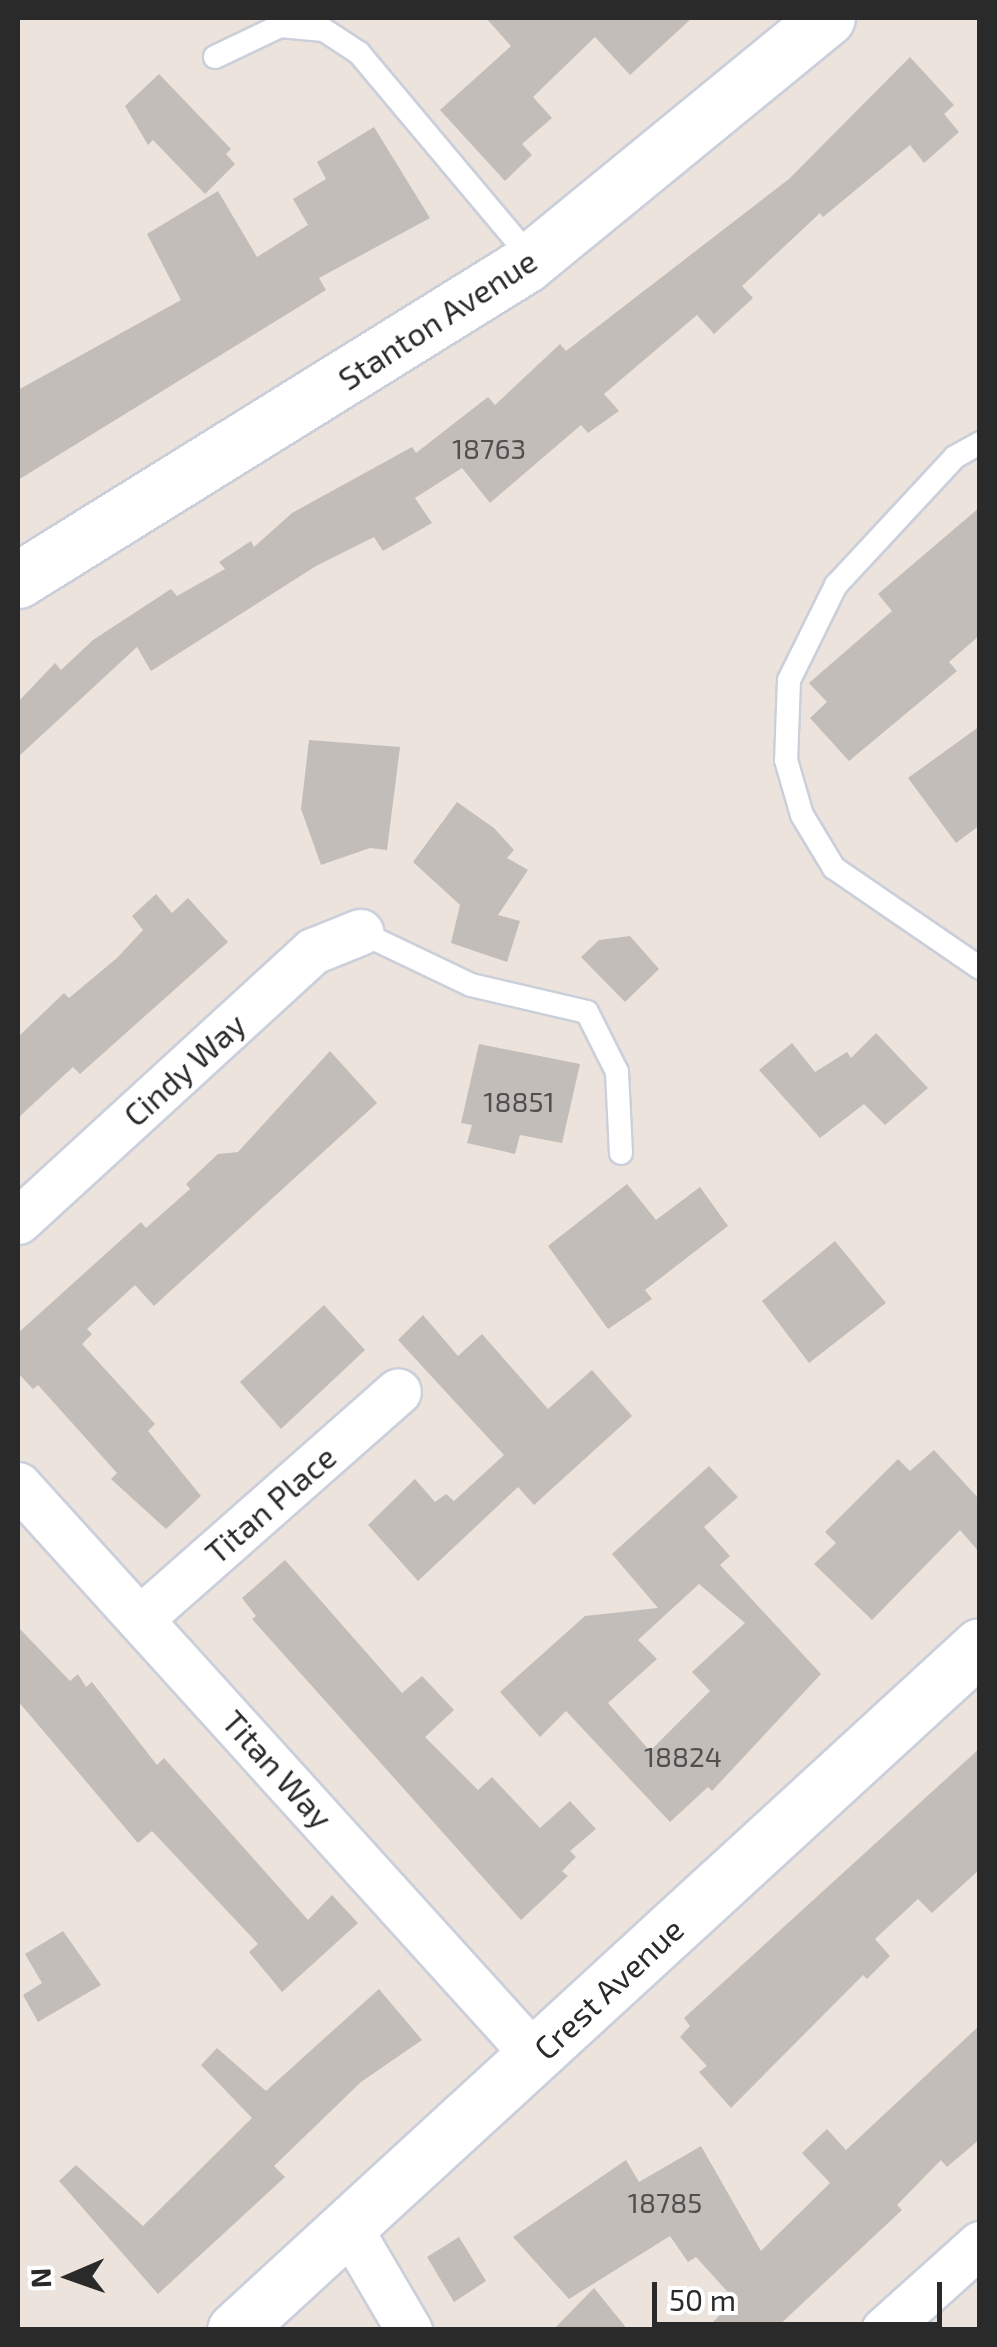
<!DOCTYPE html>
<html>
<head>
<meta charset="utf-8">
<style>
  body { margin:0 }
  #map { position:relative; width:997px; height:2347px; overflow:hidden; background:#ebe3dc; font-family:"Exo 2",sans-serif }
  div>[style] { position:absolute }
  .building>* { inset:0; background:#c3bdb9 }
  .roads { filter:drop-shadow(2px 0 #cbcfda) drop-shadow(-2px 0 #cbcfda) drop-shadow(0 2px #cbcfda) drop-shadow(0 -2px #cbcfda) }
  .service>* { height:22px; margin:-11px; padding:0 11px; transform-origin:11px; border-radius:11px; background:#fff }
  .minor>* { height:45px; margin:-22.5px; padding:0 22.5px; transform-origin:22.5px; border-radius:22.5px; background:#fff }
  .tertiary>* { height:55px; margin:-27.5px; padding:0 27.5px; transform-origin:27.5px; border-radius:27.5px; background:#fff }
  span { translate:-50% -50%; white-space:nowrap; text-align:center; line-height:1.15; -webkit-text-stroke:8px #fff; paint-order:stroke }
  .number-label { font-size:28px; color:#504f4e }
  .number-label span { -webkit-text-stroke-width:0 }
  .street-label { font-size:32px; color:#2a2a2a }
  .frame { position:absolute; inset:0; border:20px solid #2a2a2a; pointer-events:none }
  .north { position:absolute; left:20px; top:2227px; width:100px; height:100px; -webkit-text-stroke:8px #fff; paint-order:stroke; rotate:268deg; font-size:28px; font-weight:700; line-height:40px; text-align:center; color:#2a2a2a }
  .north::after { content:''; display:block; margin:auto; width:35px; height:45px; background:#2a2a2a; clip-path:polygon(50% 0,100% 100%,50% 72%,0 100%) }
  .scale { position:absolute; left:652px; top:2282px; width:290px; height:45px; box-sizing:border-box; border:5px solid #2a2a2a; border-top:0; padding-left:12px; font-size:30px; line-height:35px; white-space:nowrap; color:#2a2a2a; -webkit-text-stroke:8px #fff; paint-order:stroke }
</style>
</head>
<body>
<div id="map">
  <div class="building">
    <i style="clip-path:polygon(486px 18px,692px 18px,630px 75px,595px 37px,533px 97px,552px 118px,522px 144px,532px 155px,505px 181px,440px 110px,511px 46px)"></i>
    <i style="clip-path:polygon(910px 57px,954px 105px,944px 114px,959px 132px,924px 163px,910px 145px,823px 217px,820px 213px,742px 286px,753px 298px,714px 334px,697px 315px,604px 394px,619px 411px,588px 433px,581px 425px,490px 503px,462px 468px,415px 498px,432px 523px,383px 551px,374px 537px,316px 566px,151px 671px,137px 647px,18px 757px,18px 702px,55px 663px,61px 670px,93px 640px,171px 589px,177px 596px,225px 569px,219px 562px,251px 541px,254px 547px,292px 513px,412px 447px,416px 453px,488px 397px,495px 405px,560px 344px,566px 351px,789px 179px)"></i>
    <i style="clip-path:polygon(159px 74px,231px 149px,226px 154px,235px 164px,205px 194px,153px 140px,148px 145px,125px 106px)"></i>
    <i style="clip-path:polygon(374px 127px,430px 218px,319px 278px,326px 290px,18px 480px,18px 390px,181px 300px,147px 234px,218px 191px,257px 257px,308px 225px,293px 199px,326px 179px,317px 162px)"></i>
    <i style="clip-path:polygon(980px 507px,980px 635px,949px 662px,957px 671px,849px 761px,810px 718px,827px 702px,809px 683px,892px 611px,878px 594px)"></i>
    <i style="clip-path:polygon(980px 726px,980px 825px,956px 843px,908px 778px)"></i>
    <i style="clip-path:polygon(309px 740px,400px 747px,387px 850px,370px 848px,321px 865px,301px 809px)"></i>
    <i style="clip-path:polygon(457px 802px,494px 828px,514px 850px,507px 858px,528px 870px,498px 915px,520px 921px,507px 962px,451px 943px,460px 905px,413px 862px)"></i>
    <i style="clip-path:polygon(156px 894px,172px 913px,188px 898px,228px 942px,80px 1074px,73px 1067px,18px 1118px,18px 1037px,64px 993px,69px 998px,117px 958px,143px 930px,132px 916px)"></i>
    <i style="clip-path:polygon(630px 936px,659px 969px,625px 1002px,581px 957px,599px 940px)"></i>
    <i style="clip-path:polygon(876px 1033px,928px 1088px,885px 1125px,864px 1104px,820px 1138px,759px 1070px,792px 1043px,815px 1072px,847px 1052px,851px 1058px)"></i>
    <i style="clip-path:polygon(479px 1044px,580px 1064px,562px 1143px,520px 1135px,515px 1154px,467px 1143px,472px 1125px,461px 1123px)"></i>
    <i style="clip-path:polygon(330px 1051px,377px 1103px,154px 1306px,135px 1285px,87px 1329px,92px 1334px,82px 1344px,155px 1424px,148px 1431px,201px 1496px,166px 1529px,111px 1479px,117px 1473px,38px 1385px,33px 1389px,18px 1373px,18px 1333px,141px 1222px,146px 1228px,190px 1189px,186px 1184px,218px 1154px,238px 1152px)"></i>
    <i style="clip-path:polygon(627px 1184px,656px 1220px,700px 1187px,728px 1226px,645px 1290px,652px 1299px,608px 1329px,548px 1246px)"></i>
    <i style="clip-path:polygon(835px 1241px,886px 1303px,809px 1363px,762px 1301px)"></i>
    <i style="clip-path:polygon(324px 1305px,365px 1350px,281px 1429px,240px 1382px)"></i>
    <i style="clip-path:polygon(423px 1315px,458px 1356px,482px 1334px,548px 1409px,592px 1370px,632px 1416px,534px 1505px,518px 1487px,418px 1581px,368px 1525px,415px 1479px,435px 1502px,446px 1494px,454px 1501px,504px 1455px,398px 1340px)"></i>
    <i style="clip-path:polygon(934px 1450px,980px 1500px,980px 1553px,960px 1530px,872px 1620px,814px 1564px,836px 1543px,825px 1532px,898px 1459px,910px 1471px)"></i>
    <i style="clip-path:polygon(evenodd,709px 1466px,738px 1497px,704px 1527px,730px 1556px,720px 1565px,821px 1674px,712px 1791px,708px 1787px,670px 1822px,566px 1711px,540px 1737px,500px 1692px,585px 1616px,658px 1608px,612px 1554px,709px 1466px,699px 1584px,745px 1623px,692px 1672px,710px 1691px,650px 1751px,608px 1703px,657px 1659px,638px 1640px,699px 1584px)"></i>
    <i style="clip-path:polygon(285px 1560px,402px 1693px,422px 1676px,454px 1710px,425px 1737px,478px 1790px,492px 1777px,540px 1828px,570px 1801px,596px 1829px,570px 1851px,576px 1857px,562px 1871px,568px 1876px,521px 1920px,252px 1619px,256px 1616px,242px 1598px)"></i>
    <i style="clip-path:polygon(18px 1627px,70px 1681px,78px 1674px,86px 1687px,92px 1682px,157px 1765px,164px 1758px,308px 1920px,332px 1895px,358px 1923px,282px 1992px,249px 1952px,258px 1944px,152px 1831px,138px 1843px,18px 1701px)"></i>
    <i style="clip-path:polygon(980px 1748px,980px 1869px,932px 1913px,918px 1899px,875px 1939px,890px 1956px,867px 1979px,863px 1975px,731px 2108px,699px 2072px,707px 2066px,680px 2037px,690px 2026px,684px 2018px)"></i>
    <i style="clip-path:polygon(63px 1931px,101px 1985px,38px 2022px,23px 1995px,42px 1983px,25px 1954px)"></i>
    <i style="clip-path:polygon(379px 1989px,422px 2040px,361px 2082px,274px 2166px,285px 2177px,158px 2294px,59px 2181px,76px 2165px,143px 2226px,252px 2118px,201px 2065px,217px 2048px,266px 2091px)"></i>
    <i style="clip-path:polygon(980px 2025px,980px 2139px,947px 2167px,941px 2160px,897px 2205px,902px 2210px,774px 2330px,705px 2330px,735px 2300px,696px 2257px,688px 2262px,670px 2236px,569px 2299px,513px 2237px,626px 2160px,639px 2182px,701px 2146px,761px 2251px,830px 2183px,802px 2153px,827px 2129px,846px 2150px)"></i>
    <i style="clip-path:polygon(459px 2237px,486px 2281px,454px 2302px,427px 2257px)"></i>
    <i style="clip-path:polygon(594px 2288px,628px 2330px,553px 2330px)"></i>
  </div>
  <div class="roads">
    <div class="service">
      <i style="left:215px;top:57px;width:72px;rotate:-25.5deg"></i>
      <i style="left:280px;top:26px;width:44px;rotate:5.2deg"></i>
      <i style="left:324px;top:30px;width:42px;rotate:33.3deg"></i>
      <i style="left:359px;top:53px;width:269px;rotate:50deg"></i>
      <i style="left:980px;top:443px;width:29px;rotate:151deg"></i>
      <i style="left:955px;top:457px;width:175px;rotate:132.9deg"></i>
      <i style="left:836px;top:585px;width:106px;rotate:116.3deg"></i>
      <i style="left:789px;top:680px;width:80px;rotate:92.1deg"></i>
      <i style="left:786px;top:760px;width:57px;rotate:73.8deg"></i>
      <i style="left:802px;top:815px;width:62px;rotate:58.9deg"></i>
      <i style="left:834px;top:868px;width:177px;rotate:34.4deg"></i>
      <i style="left:360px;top:932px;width:123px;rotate:25.5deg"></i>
      <i style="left:471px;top:985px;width:119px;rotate:13.1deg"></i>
      <i style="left:587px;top:1012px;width:67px;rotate:63.4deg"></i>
      <i style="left:617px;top:1072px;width:81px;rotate:87.2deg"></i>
    </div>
    <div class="minor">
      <i style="left:18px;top:1221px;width:400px;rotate:-42.5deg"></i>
      <i style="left:313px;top:951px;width:51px;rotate:-22deg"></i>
      <i style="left:18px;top:1485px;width:770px;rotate:47.84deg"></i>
      <i style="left:142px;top:1617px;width:341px;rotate:-41.4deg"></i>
      <i style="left:348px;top:2226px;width:121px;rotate:59.6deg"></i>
      <i style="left:884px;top:2330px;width:129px;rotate:-41.9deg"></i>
    </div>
    <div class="tertiary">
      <i style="left:18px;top:580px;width:597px;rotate:-31.85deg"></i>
      <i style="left:525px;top:265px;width:390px;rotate:-39.3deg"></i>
      <i style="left:235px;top:2330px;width:1011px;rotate:-42.56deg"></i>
    </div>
  </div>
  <div class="number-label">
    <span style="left:489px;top:448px">18763</span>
    <span style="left:519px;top:1101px">18851</span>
    <span style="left:683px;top:1756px">18824</span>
    <span style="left:665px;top:2202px">18785</span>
  </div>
  <div class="street-label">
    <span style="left:437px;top:319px;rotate:-33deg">Stanton Avenue</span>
    <span style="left:184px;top:1069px;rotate:-42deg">Cindy Way</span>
    <span style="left:270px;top:1504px;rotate:-41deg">Titan Place</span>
    <span style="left:278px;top:1769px;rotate:48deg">Titan Way</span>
    <span style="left:608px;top:1988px;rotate:-43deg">Crest Avenue</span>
  </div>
  <div class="frame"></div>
  <div class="north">N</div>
  <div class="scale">50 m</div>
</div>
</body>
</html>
